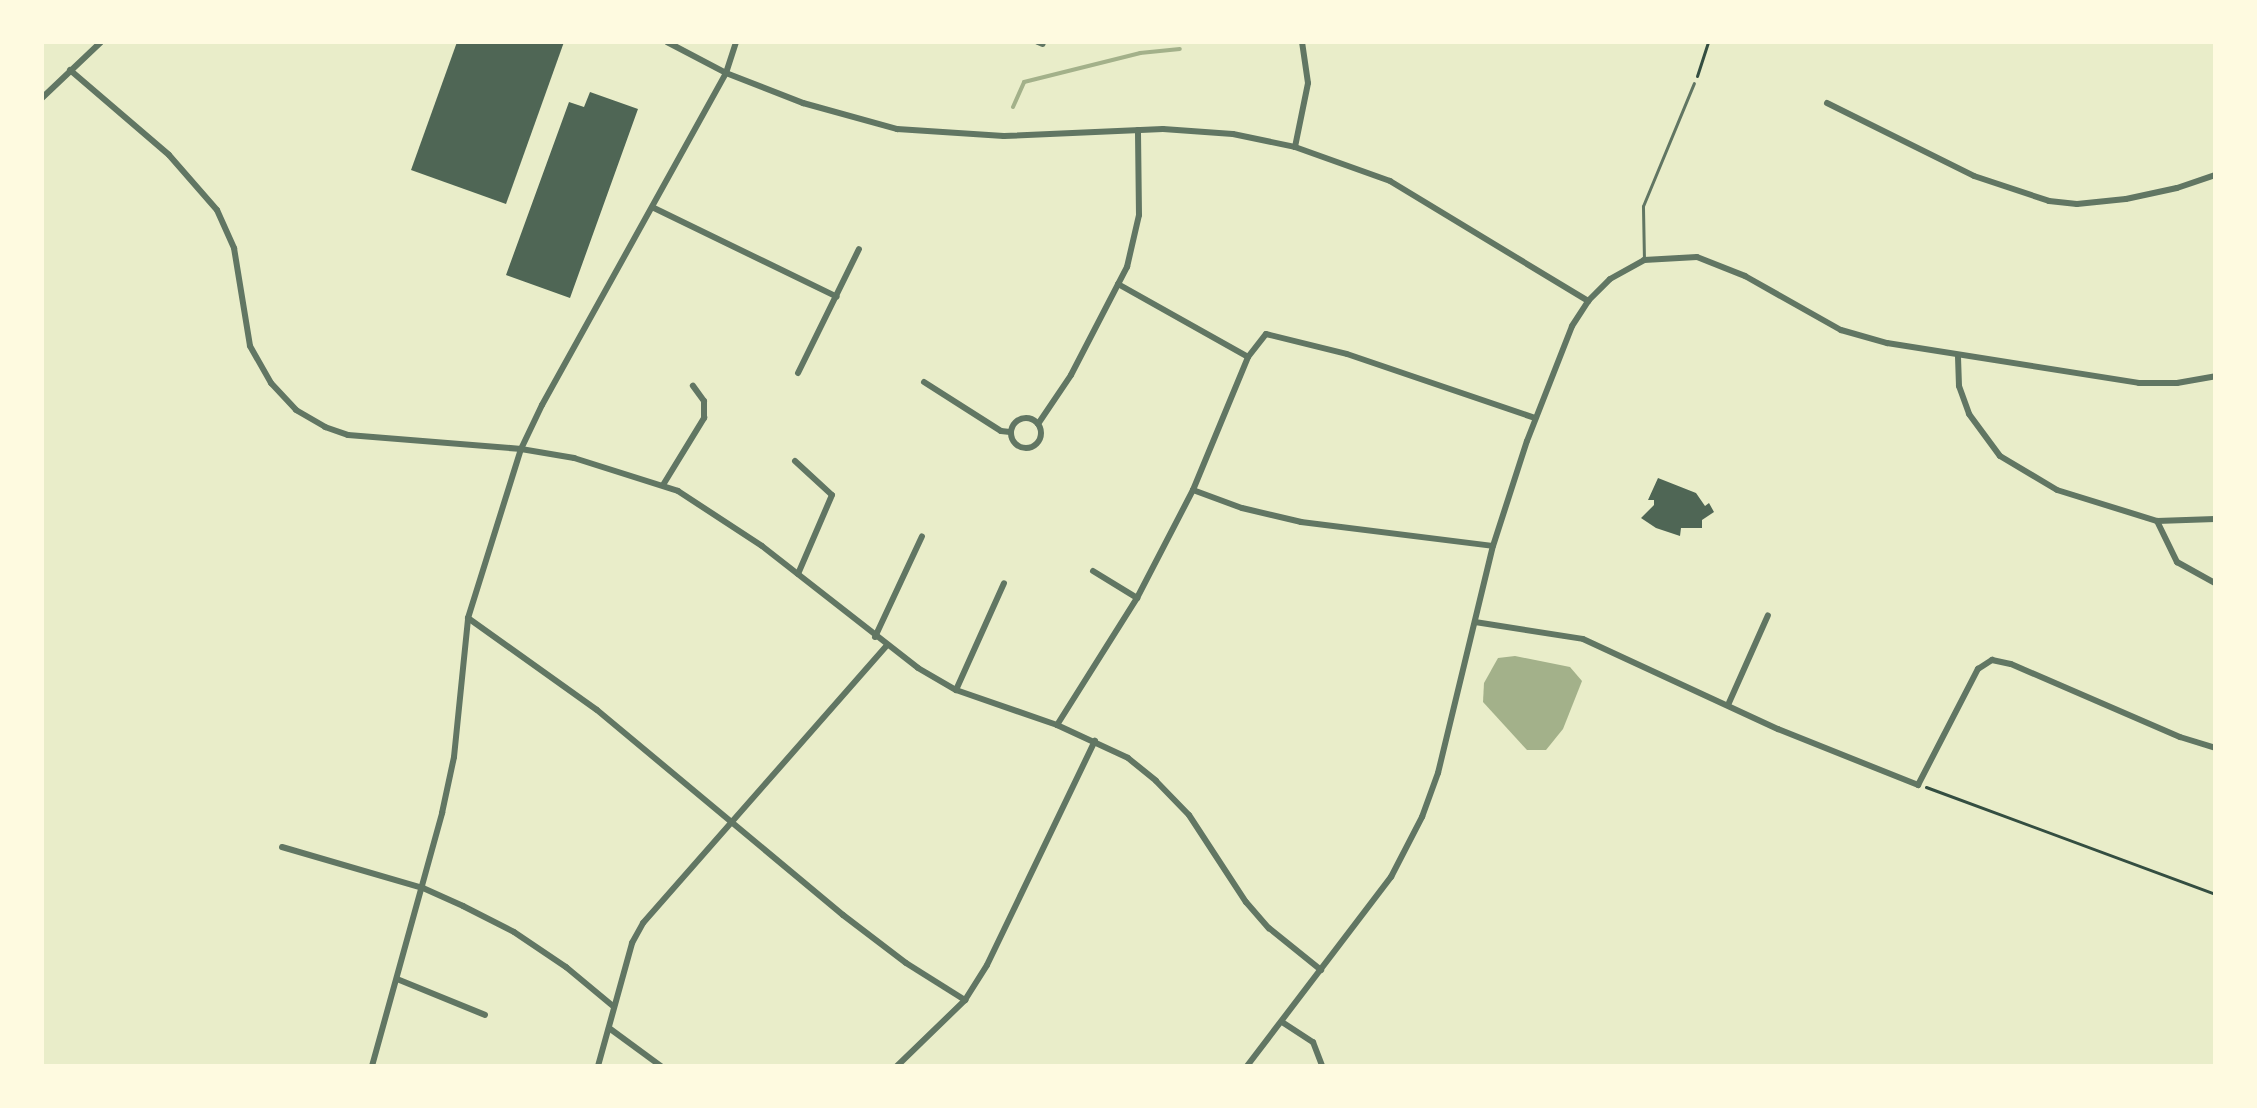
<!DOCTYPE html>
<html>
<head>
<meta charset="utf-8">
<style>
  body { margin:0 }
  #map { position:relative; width:2257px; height:1108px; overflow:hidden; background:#e9edc9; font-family:Rubik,sans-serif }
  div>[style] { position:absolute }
  .water>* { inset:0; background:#a3b18a }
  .stream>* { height:4px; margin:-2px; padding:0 2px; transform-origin:2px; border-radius:2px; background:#a3b18a }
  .building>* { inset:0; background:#4f6655 }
  .path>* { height:3px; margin:-1.5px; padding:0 1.5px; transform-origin:1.5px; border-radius:1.5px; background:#344e41 }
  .service>* { height:3px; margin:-1.5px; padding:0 1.5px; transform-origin:1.5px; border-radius:1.5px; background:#617663 }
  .minor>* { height:6px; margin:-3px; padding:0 3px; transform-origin:3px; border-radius:3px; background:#617663 }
  .minor>.ring { margin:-3px; padding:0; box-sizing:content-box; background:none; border:6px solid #617663; border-radius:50% }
  span { translate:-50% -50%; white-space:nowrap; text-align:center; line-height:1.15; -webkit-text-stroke:8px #fefae0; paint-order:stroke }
  .frame { position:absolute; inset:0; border:44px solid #fefae0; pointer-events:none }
</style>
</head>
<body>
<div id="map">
  <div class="water">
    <i style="clip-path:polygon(1515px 656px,1570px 667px,1582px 681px,1563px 729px,1546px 750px,1527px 750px,1483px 702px,1484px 683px,1498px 658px)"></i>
  </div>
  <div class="stream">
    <i style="left:1013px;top:107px;width:27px;rotate:-66deg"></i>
    <i style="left:1024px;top:82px;width:120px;rotate:-14deg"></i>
    <i style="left:1140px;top:53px;width:40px;rotate:-5.7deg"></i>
  </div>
  <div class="building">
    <i style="clip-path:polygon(457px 42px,564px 42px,506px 204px,411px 170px)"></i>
    <i style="clip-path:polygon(590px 92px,638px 109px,570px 298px,506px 275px,569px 102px,584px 107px)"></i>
    <i style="clip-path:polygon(1658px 478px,1696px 493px,1705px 506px,1709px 503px,1714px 512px,1702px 520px,1702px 528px,1681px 528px,1680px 536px,1656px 528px,1641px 518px,1654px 505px,1654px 500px,1648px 500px)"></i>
  </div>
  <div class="path">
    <i style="left:1697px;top:76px;width:36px;rotate:-72deg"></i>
    <i style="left:1926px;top:787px;width:308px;rotate:20.3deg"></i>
  </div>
  <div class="service">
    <i style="left:1644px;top:260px;width:54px;rotate:-91.1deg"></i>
    <i style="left:1643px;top:206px;width:133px;rotate:-67.5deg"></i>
  </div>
  <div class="minor">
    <i style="left:667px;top:42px;width:67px;rotate:27.7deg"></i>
    <i style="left:726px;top:73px;width:83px;rotate:21.3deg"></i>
    <i style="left:803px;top:103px;width:98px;rotate:15.5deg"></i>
    <i style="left:897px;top:129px;width:107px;rotate:3.7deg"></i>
    <i style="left:1004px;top:136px;width:159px;rotate:-2.5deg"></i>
    <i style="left:1163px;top:129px;width:70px;rotate:4.1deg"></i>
    <i style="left:1233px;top:134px;width:63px;rotate:11.8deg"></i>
    <i style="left:1295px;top:147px;width:101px;rotate:19.7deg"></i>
    <i style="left:1390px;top:181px;width:232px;rotate:31.2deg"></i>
    <i style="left:1038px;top:42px;width:5px;rotate:22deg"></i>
    <i style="left:70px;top:70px;width:130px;rotate:40.6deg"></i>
    <i style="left:169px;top:155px;width:73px;rotate:48.9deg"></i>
    <i style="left:217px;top:210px;width:42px;rotate:65.9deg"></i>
    <i style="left:234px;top:248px;width:99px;rotate:80.7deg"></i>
    <i style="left:250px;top:346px;width:43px;rotate:60.4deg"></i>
    <i style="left:271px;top:383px;width:37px;rotate:47deg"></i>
    <i style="left:296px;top:410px;width:34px;rotate:30deg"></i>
    <i style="left:325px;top:427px;width:24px;rotate:19deg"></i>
    <i style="left:348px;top:435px;width:174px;rotate:4.6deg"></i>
    <i style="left:521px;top:449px;width:54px;rotate:9.6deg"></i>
    <i style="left:574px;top:458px;width:109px;rotate:17.6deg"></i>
    <i style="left:678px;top:491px;width:100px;rotate:33.2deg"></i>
    <i style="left:762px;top:546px;width:198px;rotate:38deg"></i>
    <i style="left:918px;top:668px;width:44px;rotate:30.1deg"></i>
    <i style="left:956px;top:690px;width:107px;rotate:19.1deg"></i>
    <i style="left:1057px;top:725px;width:78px;rotate:24.9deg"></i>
    <i style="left:1128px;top:758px;width:36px;rotate:39deg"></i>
    <i style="left:1156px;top:781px;width:47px;rotate:45.9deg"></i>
    <i style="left:1189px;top:815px;width:104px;rotate:56.8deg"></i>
    <i style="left:1246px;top:902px;width:35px;rotate:49deg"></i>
    <i style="left:1269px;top:928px;width:67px;rotate:38.9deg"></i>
    <i style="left:42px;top:98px;width:81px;rotate:-43.5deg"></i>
    <i style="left:1827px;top:103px;width:164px;rotate:26.4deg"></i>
    <i style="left:1974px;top:176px;width:79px;rotate:18.4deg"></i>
    <i style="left:2049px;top:201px;width:28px;rotate:6deg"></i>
    <i style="left:2077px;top:204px;width:49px;rotate:-5.8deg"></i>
    <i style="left:2126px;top:199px;width:52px;rotate:-12.2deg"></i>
    <i style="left:2177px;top:188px;width:40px;rotate:-18.9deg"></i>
    <i style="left:1295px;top:147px;width:65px;rotate:-78.5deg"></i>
    <i style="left:1308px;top:83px;width:41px;rotate:-98.3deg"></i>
    <i style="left:654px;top:208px;width:203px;rotate:25.9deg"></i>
    <i style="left:1118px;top:284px;width:149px;rotate:29.3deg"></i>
    <i style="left:1958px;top:357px;width:29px;rotate:88deg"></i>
    <i style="left:1959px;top:386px;width:30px;rotate:70deg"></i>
    <i style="left:1969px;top:414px;width:52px;rotate:53.6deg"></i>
    <i style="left:2000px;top:456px;width:66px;rotate:30.8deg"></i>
    <i style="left:2057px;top:490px;width:105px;rotate:17.2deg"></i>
    <i style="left:2157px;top:521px;width:46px;rotate:64deg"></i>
    <i style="left:2177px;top:562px;width:43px;rotate:28.9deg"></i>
    <i style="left:798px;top:373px;width:138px;rotate:-63.8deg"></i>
    <i style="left:924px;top:382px;width:91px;rotate:32.5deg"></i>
    <i style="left:1001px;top:431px;width:9px;rotate:6deg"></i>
    <i class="ring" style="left:1011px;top:418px;width:24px;height:24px"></i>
    <i style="left:1038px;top:424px;width:59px;rotate:-56deg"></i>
    <i style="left:1071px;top:375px;width:122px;rotate:-62.6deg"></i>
    <i style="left:1127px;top:267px;width:53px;rotate:-77deg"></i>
    <i style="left:1139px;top:215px;width:85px;rotate:-90.7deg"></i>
    <i style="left:795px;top:461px;width:50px;rotate:42.6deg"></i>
    <i style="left:832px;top:495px;width:86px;rotate:113.3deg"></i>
    <i style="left:663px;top:485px;width:79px;rotate:-58.5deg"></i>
    <i style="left:704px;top:418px;width:17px;rotate:-90deg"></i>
    <i style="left:704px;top:401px;width:19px;rotate:-126deg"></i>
    <i style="left:1193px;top:490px;width:52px;rotate:20.2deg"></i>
    <i style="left:1242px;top:508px;width:61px;rotate:13.3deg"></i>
    <i style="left:1301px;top:522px;width:193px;rotate:7.1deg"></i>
    <i style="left:2157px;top:521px;width:58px;rotate:-2deg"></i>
    <i style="left:1093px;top:571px;width:52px;rotate:31.5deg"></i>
    <i style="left:468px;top:618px;width:158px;rotate:35.5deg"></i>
    <i style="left:597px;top:710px;width:320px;rotate:39.8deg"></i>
    <i style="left:843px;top:915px;width:79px;rotate:37.3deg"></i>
    <i style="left:906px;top:963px;width:70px;rotate:32.1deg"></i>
    <i style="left:1475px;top:622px;width:109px;rotate:8.9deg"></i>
    <i style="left:1583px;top:639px;width:215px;rotate:24.8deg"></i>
    <i style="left:1778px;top:729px;width:151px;rotate:21.8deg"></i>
    <i style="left:1918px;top:785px;width:131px;rotate:-62.7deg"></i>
    <i style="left:1978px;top:669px;width:17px;rotate:-33deg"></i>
    <i style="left:1992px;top:660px;width:19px;rotate:12deg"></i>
    <i style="left:2011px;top:664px;width:184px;rotate:23.4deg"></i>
    <i style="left:2180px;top:737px;width:37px;rotate:17deg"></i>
    <i style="left:875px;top:637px;width:111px;rotate:-65deg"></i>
    <i style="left:956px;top:690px;width:117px;rotate:-65.8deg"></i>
    <i style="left:1728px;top:705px;width:98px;rotate:-66deg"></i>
    <i style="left:1057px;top:725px;width:150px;rotate:-57.8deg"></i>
    <i style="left:1137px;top:598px;width:122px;rotate:-62.6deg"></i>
    <i style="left:1193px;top:490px;width:144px;rotate:-67.5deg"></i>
    <i style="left:1248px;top:357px;width:29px;rotate:-52deg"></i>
    <i style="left:1266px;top:334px;width:83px;rotate:13.9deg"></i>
    <i style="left:1347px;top:354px;width:199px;rotate:18.8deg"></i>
    <i style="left:282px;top:847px;width:147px;rotate:16.2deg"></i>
    <i style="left:423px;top:888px;width:44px;rotate:24.2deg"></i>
    <i style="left:463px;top:906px;width:57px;rotate:27deg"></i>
    <i style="left:514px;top:932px;width:63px;rotate:33.9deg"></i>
    <i style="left:566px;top:967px;width:61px;rotate:39.7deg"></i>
    <i style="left:397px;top:979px;width:95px;rotate:22.2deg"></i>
    <i style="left:1282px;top:1022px;width:37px;rotate:33deg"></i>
    <i style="left:1313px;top:1042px;width:26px;rotate:69deg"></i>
    <i style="left:609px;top:1028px;width:64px;rotate:36.2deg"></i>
    <i style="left:372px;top:1066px;width:263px;rotate:-74.5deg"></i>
    <i style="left:442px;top:813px;width:57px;rotate:-77.9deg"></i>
    <i style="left:454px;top:757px;width:140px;rotate:-84.2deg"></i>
    <i style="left:468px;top:618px;width:177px;rotate:-72.6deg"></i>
    <i style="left:521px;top:449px;width:49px;rotate:-64.5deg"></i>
    <i style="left:542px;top:405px;width:380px;rotate:-61deg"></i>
    <i style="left:726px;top:73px;width:33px;rotate:-72deg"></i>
    <i style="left:598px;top:1066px;width:128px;rotate:-74.5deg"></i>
    <i style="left:632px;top:943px;width:23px;rotate:-61deg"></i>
    <i style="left:643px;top:923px;width:368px;rotate:-48.7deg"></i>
    <i style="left:897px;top:1066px;width:95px;rotate:-44.1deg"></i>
    <i style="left:965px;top:1000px;width:41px;rotate:-57.8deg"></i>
    <i style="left:987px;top:965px;width:249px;rotate:-64.3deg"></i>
    <i style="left:1247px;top:1066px;width:238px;rotate:-52.7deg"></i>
    <i style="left:1391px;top:877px;width:68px;rotate:-62.7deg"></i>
    <i style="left:1422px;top:817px;width:47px;rotate:-70deg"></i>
    <i style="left:1438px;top:773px;width:234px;rotate:-76.4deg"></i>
    <i style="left:1493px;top:546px;width:110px;rotate:-72.1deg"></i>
    <i style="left:1527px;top:441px;width:123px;rotate:-68.6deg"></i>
    <i style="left:1572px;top:326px;width:30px;rotate:-57deg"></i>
    <i style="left:1588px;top:301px;width:31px;rotate:-45deg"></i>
    <i style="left:1610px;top:279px;width:39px;rotate:-29deg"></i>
    <i style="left:1644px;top:260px;width:53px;rotate:-3.2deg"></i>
    <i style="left:1697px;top:257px;width:52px;rotate:21.6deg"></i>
    <i style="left:1745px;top:276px;width:110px;rotate:29.4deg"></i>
    <i style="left:1841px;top:330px;width:48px;rotate:15.8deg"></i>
    <i style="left:1887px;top:343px;width:255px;rotate:9deg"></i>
    <i style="left:2139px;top:383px;width:38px"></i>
    <i style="left:2177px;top:383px;width:39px;rotate:-10deg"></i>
  </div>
  <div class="frame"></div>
</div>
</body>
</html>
